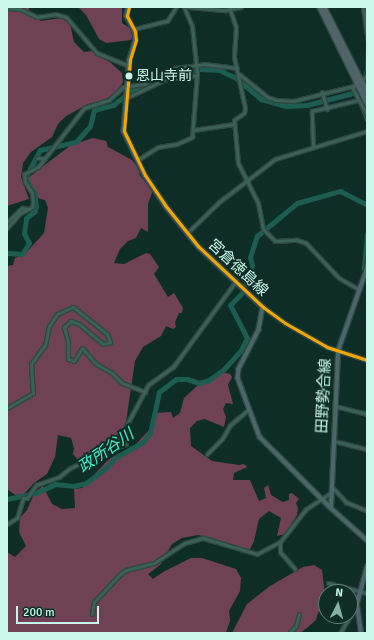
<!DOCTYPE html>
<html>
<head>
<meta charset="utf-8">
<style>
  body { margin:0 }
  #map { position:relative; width:374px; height:640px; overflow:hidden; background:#0e2d27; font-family:Signika,"Noto Sans JP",sans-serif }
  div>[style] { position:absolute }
  .green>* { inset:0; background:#6e4154 }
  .stream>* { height:1px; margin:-0.5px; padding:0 0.5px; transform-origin:0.5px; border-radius:0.5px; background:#1d5d4f }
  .river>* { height:5px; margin:-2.5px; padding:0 2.5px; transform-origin:2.5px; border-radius:2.5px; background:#1d5d4f }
  .roads { filter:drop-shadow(1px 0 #2e4741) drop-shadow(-1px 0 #2e4741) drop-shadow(0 1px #2e4741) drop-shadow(0 -1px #2e4741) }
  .minor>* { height:3px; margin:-1.5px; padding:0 1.5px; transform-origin:1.5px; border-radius:1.5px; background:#3c6058 }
  .major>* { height:3.5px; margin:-1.75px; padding:0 1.75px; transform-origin:1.75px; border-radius:1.75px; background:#4b6666 }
  .highway>* { height:4.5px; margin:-2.25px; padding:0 2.25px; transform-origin:2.25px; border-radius:2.25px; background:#4e6467 }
  .bus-1>* { height:3px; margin:-1.5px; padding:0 1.5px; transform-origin:1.5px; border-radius:1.5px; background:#f7a600 }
  .dots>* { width:11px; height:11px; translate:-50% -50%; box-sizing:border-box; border:2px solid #0f2d26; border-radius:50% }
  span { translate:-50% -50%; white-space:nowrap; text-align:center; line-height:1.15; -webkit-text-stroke:4px #0f2d26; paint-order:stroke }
  .bus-label { font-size:14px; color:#caf6e9 }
  .left { translate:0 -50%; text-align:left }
  .street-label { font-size:15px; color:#caf6e9 }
  .water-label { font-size:16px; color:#42f4cf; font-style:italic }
  .frame { position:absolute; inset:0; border:8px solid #caf6e9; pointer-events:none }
  .north { position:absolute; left:318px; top:584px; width:40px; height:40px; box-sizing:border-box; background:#0f2d26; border:1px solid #5a7d74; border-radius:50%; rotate:6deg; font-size:11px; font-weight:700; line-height:16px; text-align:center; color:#caf6e9 }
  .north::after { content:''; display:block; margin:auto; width:14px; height:18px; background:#88b0a5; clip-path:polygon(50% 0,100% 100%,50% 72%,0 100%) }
  .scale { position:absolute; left:16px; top:606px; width:83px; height:18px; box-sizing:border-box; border:2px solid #caf6e9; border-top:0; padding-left:5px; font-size:12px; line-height:14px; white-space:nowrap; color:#caf6e9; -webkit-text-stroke:3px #0f2d26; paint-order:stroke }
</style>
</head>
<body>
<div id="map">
  <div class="green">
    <i style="clip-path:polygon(7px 7px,29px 7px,29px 14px,41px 21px,61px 18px,70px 24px,74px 42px,84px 52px,91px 51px,111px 63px,122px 73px,123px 82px,117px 92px,104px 100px,88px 104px,66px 116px,58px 124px,52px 137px,31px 152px,23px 163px,21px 177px,29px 199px,7px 206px)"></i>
    <i style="clip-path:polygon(78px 7px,122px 7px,122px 23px,130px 28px,133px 35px,131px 40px,106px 43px,99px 39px,86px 15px)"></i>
    <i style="clip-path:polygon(93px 138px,106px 141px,108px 147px,132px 160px,139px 169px,140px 176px,153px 190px,148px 204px,148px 232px,141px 228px,136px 238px,128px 241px,120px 249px,114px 263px,124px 264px,146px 253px,150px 254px,159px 267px,154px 274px,168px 297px,174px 293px,183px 308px,182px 313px,179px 313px,175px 322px,176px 327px,173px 329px,166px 326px,161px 336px,143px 347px,135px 361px,123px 442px,101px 447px,87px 458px,77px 459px,73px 454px,74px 448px,71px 438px,58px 435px,55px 457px,47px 474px,34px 483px,24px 494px,15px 495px,7px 489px,7px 266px,13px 265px,15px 258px,24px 255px,44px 233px,48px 208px,45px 200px,38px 198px,28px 178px,71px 145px)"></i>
    <i style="clip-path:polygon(222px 372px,230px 374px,232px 377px,228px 385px,233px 404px,226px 403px,223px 409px,226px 417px,224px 427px,205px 419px,197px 421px,190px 428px,191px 446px,212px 461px,239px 465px,244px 464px,247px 467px,234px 473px,233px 480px,250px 480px,259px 501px,266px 498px,264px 488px,268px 485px,271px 495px,283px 502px,289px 500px,289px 494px,292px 493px,299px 499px,296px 503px,298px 508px,297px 515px,285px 534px,277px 536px,281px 518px,269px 511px,259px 519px,254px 541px,249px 551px,212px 538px,198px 535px,182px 538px,172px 544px,160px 565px,148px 574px,153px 579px,163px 572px,191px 558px,202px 558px,236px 569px,241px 578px,240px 591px,229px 611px,230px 621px,226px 633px,7px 633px,7px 552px,15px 557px,26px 546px,19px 532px,20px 518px,27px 510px,35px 492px,43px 486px,52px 504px,62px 509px,75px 508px,74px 489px,82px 488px,108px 460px,119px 453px,128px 452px,136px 444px,150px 429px,154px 413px,171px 412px,173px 418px,180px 413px,184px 398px,197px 386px)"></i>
    <i style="clip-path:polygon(314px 565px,322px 570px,326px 602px,318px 613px,316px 620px,308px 627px,300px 633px,232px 633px,247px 604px,270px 586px,303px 567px)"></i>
  </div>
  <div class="stream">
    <i style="left:361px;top:7px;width:37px;rotate:82deg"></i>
    <i style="left:366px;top:44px;width:26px;rotate:92deg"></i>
    <i style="left:365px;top:70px;width:4px;rotate:117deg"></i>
  </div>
  <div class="river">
    <i style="left:360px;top:102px;width:18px;rotate:68deg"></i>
    <i style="left:367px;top:234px;width:34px;rotate:95deg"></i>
    <i style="left:364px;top:268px;width:4px;rotate:34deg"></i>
    <i style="left:7px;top:253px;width:15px;rotate:4deg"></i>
    <i style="left:22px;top:254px;width:13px;rotate:-58deg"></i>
    <i style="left:29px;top:243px;width:11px;rotate:-117deg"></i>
    <i style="left:24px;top:233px;width:15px;rotate:-82deg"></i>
    <i style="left:26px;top:218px;width:11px;rotate:-38deg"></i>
    <i style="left:35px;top:211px;width:5px;rotate:-79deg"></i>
    <i style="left:36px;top:206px;width:14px;rotate:-98deg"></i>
    <i style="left:34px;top:192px;width:17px;rotate:-123deg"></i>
    <i style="left:25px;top:178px;width:32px;rotate:-62deg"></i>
    <i style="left:40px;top:150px;width:37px;rotate:-13deg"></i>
    <i style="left:76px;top:142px;width:21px;rotate:-49deg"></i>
    <i style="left:90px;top:126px;width:16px;rotate:-76deg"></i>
    <i style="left:94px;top:110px;width:20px;rotate:-15deg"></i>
    <i style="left:113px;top:105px;width:23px;rotate:-38deg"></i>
    <i style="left:131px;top:91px;width:19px;rotate:-16deg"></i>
    <i style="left:149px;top:86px;width:15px;rotate:-37deg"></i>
    <i style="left:161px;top:77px;width:39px;rotate:-12deg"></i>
    <i style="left:199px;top:69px;width:20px;rotate:3deg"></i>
    <i style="left:219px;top:70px;width:19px;rotate:25deg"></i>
    <i style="left:236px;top:78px;width:33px;rotate:40deg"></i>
    <i style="left:261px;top:99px;width:26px;rotate:16deg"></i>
    <i style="left:286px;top:106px;width:21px;rotate:-3deg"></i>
    <i style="left:307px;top:105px;width:59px;rotate:-14.7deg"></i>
    <i style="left:244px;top:286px;width:9px;rotate:-58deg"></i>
    <i style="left:249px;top:278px;width:13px;rotate:-77deg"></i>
    <i style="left:252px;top:265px;width:8px;rotate:-104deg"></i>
    <i style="left:250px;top:257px;width:22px;rotate:-72deg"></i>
    <i style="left:257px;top:236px;width:52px;rotate:-39.5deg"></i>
    <i style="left:297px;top:203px;width:45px;rotate:-15.6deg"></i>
    <i style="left:340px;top:191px;width:30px;rotate:27deg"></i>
    <i style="left:7px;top:499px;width:30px;rotate:-12deg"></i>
    <i style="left:36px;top:493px;width:21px;rotate:-25deg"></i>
    <i style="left:55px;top:484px;width:18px;rotate:6deg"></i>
    <i style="left:73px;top:486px;width:13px;rotate:-13deg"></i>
    <i style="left:86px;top:483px;width:25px;rotate:-37deg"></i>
    <i style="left:106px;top:468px;width:13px;rotate:-48deg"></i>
    <i style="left:115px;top:458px;width:32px;rotate:-30deg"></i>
    <i style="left:143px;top:442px;width:11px;rotate:-52deg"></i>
    <i style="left:150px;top:433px;width:42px;rotate:-77.6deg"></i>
    <i style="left:159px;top:392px;width:21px;rotate:-37deg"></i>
    <i style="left:176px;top:379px;width:11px"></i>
    <i style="left:187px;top:379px;width:13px;rotate:18deg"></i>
    <i style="left:199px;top:383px;width:10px;rotate:-17deg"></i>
    <i style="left:209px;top:380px;width:19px;rotate:-36deg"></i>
    <i style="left:224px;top:369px;width:25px;rotate:-48deg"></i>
    <i style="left:241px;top:350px;width:13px;rotate:-63deg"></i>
    <i style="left:247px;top:338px;width:37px;rotate:-117deg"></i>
    <i style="left:230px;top:305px;width:18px;rotate:-45deg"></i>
    <i style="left:243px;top:292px;width:3px;rotate:-108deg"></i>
  </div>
  <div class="roads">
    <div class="minor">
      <i style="left:188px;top:7px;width:38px;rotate:5deg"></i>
      <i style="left:226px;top:10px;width:15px;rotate:-11deg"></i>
      <i style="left:229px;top:7px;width:21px;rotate:71deg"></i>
      <i style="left:236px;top:27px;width:30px;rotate:94deg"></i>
      <i style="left:234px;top:57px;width:52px;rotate:77.8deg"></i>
      <i style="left:245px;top:108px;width:5px;rotate:101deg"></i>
      <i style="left:244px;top:113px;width:12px;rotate:145deg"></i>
      <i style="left:234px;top:120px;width:43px;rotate:84.7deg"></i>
      <i style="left:238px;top:163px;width:45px;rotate:63.4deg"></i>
      <i style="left:258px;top:203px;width:26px;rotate:79deg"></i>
      <i style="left:263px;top:229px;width:17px;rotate:45deg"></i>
      <i style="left:275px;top:241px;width:22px;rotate:-3deg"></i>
      <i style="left:297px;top:240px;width:9px;rotate:18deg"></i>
      <i style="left:306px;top:243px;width:48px;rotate:46.7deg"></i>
      <i style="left:339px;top:278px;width:22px;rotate:30deg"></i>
      <i style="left:363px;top:7px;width:30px;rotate:82deg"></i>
      <i style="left:7px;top:8px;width:13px;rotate:4deg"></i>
      <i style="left:20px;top:9px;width:19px;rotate:25deg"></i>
      <i style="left:37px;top:17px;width:18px;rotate:-9deg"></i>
      <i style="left:55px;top:14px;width:11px;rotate:15deg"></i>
      <i style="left:66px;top:17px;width:48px;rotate:49.3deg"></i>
      <i style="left:97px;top:53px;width:35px;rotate:22deg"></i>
      <i style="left:134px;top:29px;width:34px;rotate:-14deg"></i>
      <i style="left:167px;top:21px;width:17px;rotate:-57deg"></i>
      <i style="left:239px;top:74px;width:36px;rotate:39deg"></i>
      <i style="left:267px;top:97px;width:9px;rotate:18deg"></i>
      <i style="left:276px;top:100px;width:17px;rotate:3deg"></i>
      <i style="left:293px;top:101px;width:62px;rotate:-14deg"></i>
      <i style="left:361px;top:81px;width:8px;rotate:-45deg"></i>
      <i style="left:354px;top:85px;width:4px;rotate:104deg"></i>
      <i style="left:353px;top:89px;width:30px;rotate:62deg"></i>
      <i style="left:322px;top:92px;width:18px;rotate:74deg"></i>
      <i style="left:126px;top:98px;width:44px;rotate:-25.4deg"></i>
      <i style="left:166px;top:79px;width:31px;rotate:-7deg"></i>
      <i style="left:193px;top:130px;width:41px;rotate:-8.3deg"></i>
      <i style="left:313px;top:147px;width:36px;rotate:-92deg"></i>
      <i style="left:312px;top:111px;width:47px;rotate:-13.4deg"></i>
      <i style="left:37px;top:158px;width:8px"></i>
      <i style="left:139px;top:159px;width:22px;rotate:-32deg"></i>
      <i style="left:158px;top:147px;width:19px;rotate:-9deg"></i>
      <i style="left:177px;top:144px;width:17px;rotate:-25deg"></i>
      <i style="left:192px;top:137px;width:64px;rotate:-85.5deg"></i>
      <i style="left:197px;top:73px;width:47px;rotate:-96.1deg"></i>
      <i style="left:192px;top:26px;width:21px;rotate:-113deg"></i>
      <i style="left:7px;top:222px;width:21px;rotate:-43deg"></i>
      <i style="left:22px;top:208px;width:7px;rotate:8deg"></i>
      <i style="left:7px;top:228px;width:18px;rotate:-49deg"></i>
      <i style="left:19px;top:214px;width:15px;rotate:-28deg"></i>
      <i style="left:32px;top:207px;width:5px;rotate:-79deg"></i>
      <i style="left:33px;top:202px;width:9px;rotate:-96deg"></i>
      <i style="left:32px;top:193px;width:13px;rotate:-122deg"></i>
      <i style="left:25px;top:182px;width:8px;rotate:-97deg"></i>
      <i style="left:24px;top:174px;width:16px;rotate:-27deg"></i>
      <i style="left:38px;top:167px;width:75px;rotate:-52.1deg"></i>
      <i style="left:84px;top:108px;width:26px;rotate:-18deg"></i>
      <i style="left:109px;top:100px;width:19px;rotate:-43deg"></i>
      <i style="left:123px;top:87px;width:21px;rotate:-8deg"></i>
      <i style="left:144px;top:84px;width:29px;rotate:-31deg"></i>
      <i style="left:169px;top:69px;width:35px;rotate:-8deg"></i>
      <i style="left:204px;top:64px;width:33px;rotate:7deg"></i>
      <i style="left:188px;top:232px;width:43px;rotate:-44.1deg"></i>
      <i style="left:219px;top:202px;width:71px;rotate:-37.5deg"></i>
      <i style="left:275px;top:159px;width:96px;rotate:-16.9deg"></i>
      <i style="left:366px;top:267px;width:9px;rotate:-84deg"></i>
      <i style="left:263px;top:307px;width:27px;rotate:36deg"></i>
      <i style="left:285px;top:323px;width:48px;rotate:29.7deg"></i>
      <i style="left:327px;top:347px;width:42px;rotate:18deg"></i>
      <i style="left:335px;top:406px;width:33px;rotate:14deg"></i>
      <i style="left:7px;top:408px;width:30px;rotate:-30deg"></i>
      <i style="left:33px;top:393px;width:29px;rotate:-94deg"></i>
      <i style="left:31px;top:364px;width:24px;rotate:-54deg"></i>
      <i style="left:45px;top:345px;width:19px;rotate:-78deg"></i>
      <i style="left:49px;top:326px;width:14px;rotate:-56deg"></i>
      <i style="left:57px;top:314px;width:17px;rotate:-24deg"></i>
      <i style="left:73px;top:307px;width:43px;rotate:38.5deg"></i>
      <i style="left:107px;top:334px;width:9px;rotate:69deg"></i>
      <i style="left:110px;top:342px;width:7px;rotate:164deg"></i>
      <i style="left:103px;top:344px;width:31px;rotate:-140deg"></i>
      <i style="left:79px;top:324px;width:9px;rotate:-159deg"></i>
      <i style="left:71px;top:321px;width:9px;rotate:139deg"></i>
      <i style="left:64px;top:327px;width:16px;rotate:75deg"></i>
      <i style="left:68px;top:342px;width:17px;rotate:90deg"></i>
      <i style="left:68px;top:359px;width:6px;rotate:18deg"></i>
      <i style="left:74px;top:361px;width:15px;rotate:-58deg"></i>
      <i style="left:82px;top:348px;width:21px;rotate:49deg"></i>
      <i style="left:96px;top:364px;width:18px;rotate:29deg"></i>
      <i style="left:112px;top:373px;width:14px;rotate:45deg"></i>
      <i style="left:122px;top:383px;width:25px;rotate:21deg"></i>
      <i style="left:334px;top:441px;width:34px;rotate:14deg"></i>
      <i style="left:207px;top:454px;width:21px;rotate:-45deg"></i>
      <i style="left:222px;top:439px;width:16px;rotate:-60deg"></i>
      <i style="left:230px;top:425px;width:25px;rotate:-40deg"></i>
      <i style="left:332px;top:487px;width:21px;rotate:47deg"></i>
      <i style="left:346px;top:502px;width:23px;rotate:23deg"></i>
      <i style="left:7px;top:524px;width:12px;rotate:-31deg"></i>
      <i style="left:17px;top:518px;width:21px;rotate:-73deg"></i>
      <i style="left:23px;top:498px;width:4px"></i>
      <i style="left:27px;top:498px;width:16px;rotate:-55deg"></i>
      <i style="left:36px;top:485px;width:24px;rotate:-19deg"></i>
      <i style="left:59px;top:477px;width:14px;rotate:-39deg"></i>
      <i style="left:70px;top:468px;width:38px;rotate:-25deg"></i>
      <i style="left:104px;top:452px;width:23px;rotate:-20deg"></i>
      <i style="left:126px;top:444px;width:18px;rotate:-90deg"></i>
      <i style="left:126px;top:426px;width:47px;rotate:-61.8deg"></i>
      <i style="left:148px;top:385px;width:31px;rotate:-36deg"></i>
      <i style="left:173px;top:367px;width:107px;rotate:-53.8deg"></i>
      <i style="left:295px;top:569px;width:23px;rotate:-131deg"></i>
      <i style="left:280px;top:552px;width:10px;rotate:-90deg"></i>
      <i style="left:280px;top:542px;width:42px;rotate:-51.8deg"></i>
      <i style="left:306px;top:509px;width:31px;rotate:-33deg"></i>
      <i style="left:328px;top:583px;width:40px;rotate:14.4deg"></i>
      <i style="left:92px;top:614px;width:12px;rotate:-81deg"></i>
      <i style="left:94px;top:602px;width:37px;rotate:-47deg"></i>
      <i style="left:119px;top:575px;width:9px;rotate:-36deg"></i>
      <i style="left:126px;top:570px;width:29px;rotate:-14deg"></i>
      <i style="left:154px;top:563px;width:37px;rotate:-33deg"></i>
      <i style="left:185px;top:543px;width:19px;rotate:-16deg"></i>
      <i style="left:203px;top:538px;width:56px;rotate:16.5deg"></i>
      <i style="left:257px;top:554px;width:26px;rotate:-28deg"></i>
      <i style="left:350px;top:616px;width:14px;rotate:-60deg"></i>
      <i style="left:289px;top:633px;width:10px;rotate:-45deg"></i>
      <i style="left:296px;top:626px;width:12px;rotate:-76deg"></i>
      <i style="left:340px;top:633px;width:20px;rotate:-60deg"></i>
    </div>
    <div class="major">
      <i style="left:129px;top:7px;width:9px;rotate:103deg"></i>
      <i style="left:127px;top:16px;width:17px;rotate:62deg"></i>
      <i style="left:135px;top:31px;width:9px;rotate:84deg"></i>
      <i style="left:136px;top:40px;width:21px;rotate:107deg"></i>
      <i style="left:130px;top:60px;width:71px;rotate:94.8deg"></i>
      <i style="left:124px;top:131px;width:49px;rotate:64.5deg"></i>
      <i style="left:145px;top:175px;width:36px;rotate:56deg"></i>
      <i style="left:165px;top:205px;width:53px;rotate:51.2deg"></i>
      <i style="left:198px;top:246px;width:89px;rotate:43.2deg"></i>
      <i style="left:263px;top:307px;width:23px;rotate:100deg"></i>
      <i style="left:259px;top:330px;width:44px;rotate:117.1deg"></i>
      <i style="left:239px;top:369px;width:9px;rotate:96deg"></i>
      <i style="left:238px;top:378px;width:63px;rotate:69.6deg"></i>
      <i style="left:260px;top:437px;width:100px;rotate:45deg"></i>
      <i style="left:331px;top:508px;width:48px;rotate:41.6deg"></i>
      <i style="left:331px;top:508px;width:157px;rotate:-87.4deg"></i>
      <i style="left:338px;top:351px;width:88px;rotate:-70.7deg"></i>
      <i style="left:361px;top:633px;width:29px;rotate:-98deg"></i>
      <i style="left:357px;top:604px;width:39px;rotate:-75deg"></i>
    </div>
    <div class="highway">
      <i style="left:320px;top:7px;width:107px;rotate:63.9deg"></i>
      <i style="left:324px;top:7px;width:95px;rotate:63.2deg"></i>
    </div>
  </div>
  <div class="bus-1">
    <i style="left:129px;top:7px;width:9px;rotate:103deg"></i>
    <i style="left:127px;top:16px;width:17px;rotate:62deg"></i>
    <i style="left:135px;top:31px;width:9px;rotate:84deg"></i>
    <i style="left:136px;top:40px;width:21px;rotate:107deg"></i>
    <i style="left:130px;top:60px;width:71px;rotate:94.8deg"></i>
    <i style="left:124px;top:131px;width:49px;rotate:64.5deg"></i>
    <i style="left:145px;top:175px;width:36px;rotate:56deg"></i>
    <i style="left:165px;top:205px;width:53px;rotate:51.2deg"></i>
    <i style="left:198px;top:246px;width:89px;rotate:43.2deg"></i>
    <i style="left:263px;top:307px;width:27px;rotate:36deg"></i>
    <i style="left:285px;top:323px;width:48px;rotate:29.7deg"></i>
    <i style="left:327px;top:347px;width:42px;rotate:18deg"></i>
  </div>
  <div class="dots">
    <i style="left:129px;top:76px;background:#caf6e9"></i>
  </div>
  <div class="bus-label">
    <span class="left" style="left:136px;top:76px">恩山寺前</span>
  </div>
  <div class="street-label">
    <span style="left:238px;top:268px;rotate:43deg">宮倉徳島線</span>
    <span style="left:324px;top:396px;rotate:-87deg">田野勢合線</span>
  </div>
  <div class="water-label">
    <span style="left:106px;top:451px;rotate:-35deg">政所谷川</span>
  </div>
  <div class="frame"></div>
  <div class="north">N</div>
  <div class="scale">200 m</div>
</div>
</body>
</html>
